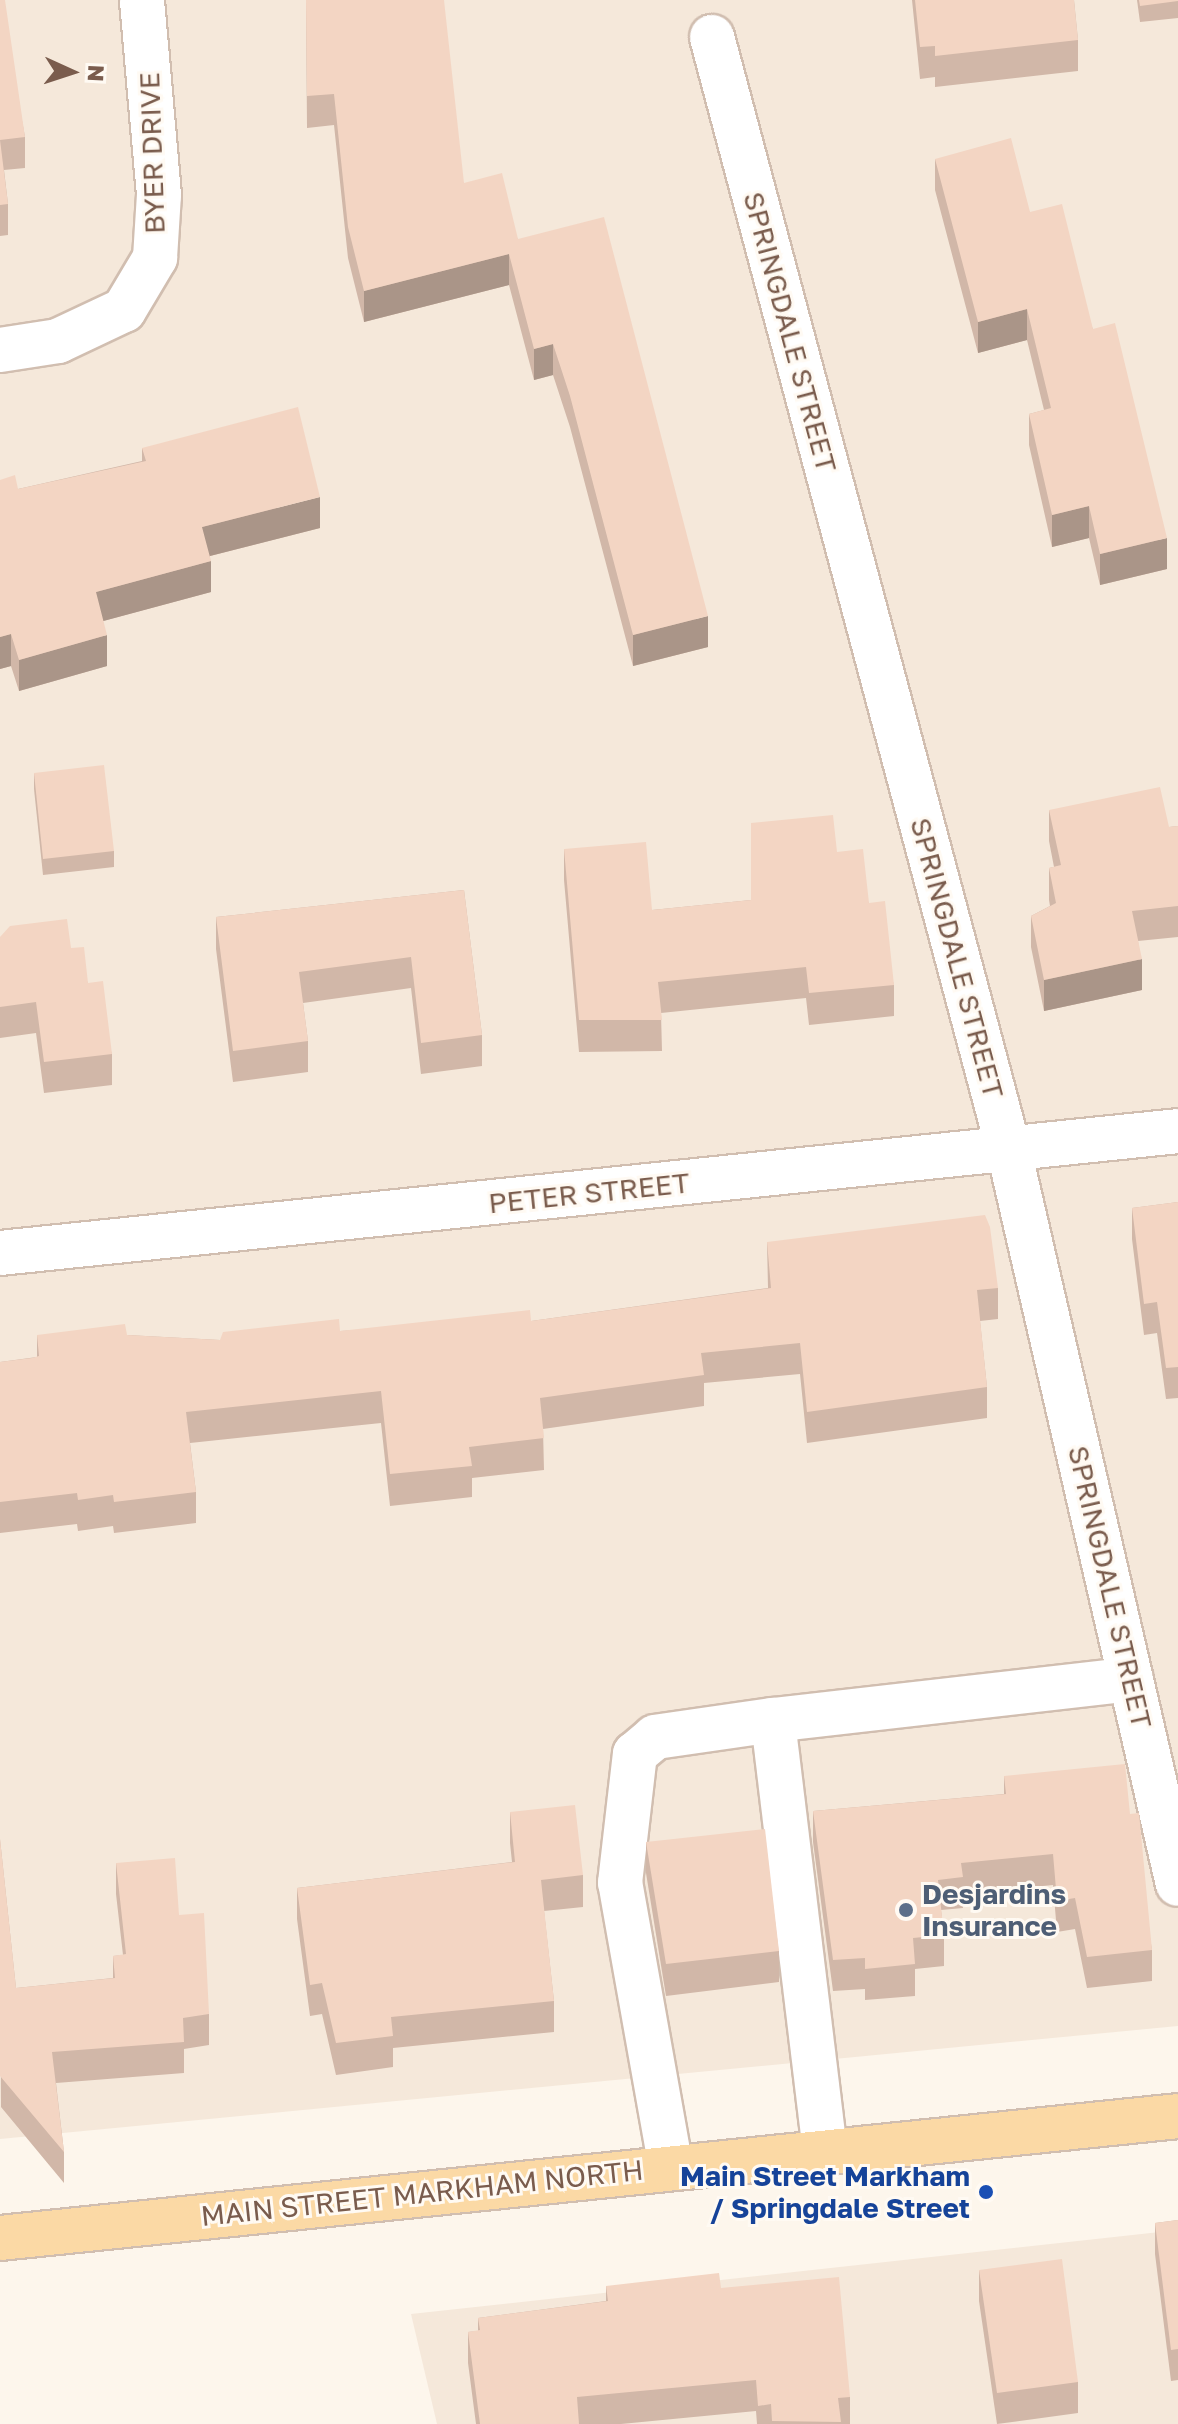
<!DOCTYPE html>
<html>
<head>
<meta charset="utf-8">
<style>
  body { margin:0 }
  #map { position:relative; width:1178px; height:2424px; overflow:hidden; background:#fdf6ec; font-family:"Golos Text",sans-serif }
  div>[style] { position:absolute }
  .residential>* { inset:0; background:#f5e8da }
  .roads { filter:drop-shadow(2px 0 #d1beb0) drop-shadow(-2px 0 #d1beb0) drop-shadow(0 2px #d1beb0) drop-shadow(0 -2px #d1beb0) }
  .minor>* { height:44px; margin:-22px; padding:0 22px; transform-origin:22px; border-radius:22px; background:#fff }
  .major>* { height:44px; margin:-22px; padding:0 22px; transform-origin:22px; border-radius:22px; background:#fbd9a5 }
  .wall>* { inset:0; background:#d1b7a8 }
  .shaded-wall>* { inset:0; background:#aa9588 }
  .building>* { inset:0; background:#f3d5c3 }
  .dots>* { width:22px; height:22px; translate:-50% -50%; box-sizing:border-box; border:4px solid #fffaf3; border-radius:50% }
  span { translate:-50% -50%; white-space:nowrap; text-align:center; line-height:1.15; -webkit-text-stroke:6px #fffaf3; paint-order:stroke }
  .street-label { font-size:28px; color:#7a5c4d }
  .service-label { font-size:28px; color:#4e5e75; font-weight:700 }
  .left { translate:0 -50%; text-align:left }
  .transit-label { font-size:28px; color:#164399; font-weight:700 }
  .right { translate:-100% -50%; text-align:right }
  .north { position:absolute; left:32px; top:32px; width:80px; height:80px; -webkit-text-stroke:6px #fffaf3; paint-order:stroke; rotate:93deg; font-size:22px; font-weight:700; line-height:32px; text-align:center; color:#7a5c4d }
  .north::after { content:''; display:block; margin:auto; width:28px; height:36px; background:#7a5c4d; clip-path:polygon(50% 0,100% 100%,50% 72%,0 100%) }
</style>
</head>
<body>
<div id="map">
  <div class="residential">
    <i style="clip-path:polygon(0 0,1178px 0,1178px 2026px,0 2139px)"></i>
    <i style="clip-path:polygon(1178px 2230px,1178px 2424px,437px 2424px,411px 2314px)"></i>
  </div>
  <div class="roads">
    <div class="minor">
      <i style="left:712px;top:37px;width:1153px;rotate:75.07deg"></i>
      <i style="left:1009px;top:1151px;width:752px;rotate:77.02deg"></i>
      <i style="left:0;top:350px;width:59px;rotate:-8.8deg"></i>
      <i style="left:58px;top:341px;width:73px;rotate:-25.2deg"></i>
      <i style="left:124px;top:310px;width:61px;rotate:-59.2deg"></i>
      <i style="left:155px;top:258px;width:63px;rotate:-86.4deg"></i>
      <i style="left:159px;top:195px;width:196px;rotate:-95deg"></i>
      <i style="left:0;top:1253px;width:1184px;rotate:-5.91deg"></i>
      <i style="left:825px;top:2151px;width:434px;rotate:-96.9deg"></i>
      <i style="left:773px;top:1720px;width:360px;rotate:-6.5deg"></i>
      <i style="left:671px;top:2168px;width:290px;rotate:-100.1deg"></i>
      <i style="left:620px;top:1883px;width:130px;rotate:-83.4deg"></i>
      <i style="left:635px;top:1754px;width:26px;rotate:-40deg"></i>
      <i style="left:655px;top:1737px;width:119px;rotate:-8.2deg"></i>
    </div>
    <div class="major">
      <i style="left:0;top:2238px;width:1184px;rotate:-5.91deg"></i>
    </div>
  </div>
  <div class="wall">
    <i style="clip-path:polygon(0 0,25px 137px,25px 168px,4px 170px,8px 204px,8px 235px,0 236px)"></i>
    <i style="clip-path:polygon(306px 0,464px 183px,518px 239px,708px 647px,633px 666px,570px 427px,553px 375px,534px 380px,509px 285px,364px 322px,348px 258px,334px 125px,307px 128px)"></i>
    <i style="clip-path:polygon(912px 0,1074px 0,1078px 40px,1078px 71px,935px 87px,935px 77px,920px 79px)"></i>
    <i style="clip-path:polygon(1137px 0,1178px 0,1178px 18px,1140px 22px)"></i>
    <i style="clip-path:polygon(935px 159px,1030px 212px,1093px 329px,1167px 569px,1100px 585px,1089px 538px,1052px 547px,1029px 445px,1029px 414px,1044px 410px,1027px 340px,978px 353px,935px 190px)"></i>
    <i style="clip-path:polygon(142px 448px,320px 528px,210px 556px,211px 592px,103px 621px,107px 666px,19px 691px,11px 666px,0 669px,0 480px,18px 489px,142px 461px)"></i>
    <i style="clip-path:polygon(34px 773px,114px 851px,114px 867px,43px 875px,34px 789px)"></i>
    <i style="clip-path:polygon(1049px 810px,1169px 827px,1178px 826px,1178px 937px,1138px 941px,1142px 990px,1044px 1011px,1031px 947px,1031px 916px,1050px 906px,1049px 900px,1049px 868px,1054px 867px,1049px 841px)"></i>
    <i style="clip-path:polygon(564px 849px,652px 910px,751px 900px,837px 852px,869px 903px,894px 985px,894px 1016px,809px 1025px,806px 998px,661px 1013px,662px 1051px,579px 1052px,564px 880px)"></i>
    <i style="clip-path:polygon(464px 890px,482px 1035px,482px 1066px,421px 1074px,411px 988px,303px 1003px,308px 1041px,308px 1072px,233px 1082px,216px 949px,216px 917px)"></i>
    <i style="clip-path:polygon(0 937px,71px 948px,88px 983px,112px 1054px,112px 1085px,44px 1093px,36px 1033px,0 1038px)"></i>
    <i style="clip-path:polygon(1178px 1202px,1178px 1398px,1166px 1399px,1157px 1333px,1144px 1335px,1132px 1239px,1132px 1208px)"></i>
    <i style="clip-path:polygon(767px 1242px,998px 1288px,998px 1319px,980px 1321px,987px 1387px,987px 1418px,807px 1443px,800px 1374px,704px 1383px,704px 1406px,543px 1429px,544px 1470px,472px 1478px,472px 1497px,390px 1506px,381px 1423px,190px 1443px,196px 1492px,196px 1523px,114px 1533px,113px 1526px,78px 1531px,77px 1524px,0 1533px,0 1362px,37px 1357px,37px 1335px,127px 1335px,220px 1340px,340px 1331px,531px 1321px,768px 1288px)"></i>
    <i style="clip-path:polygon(1004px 1776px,1130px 1814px,1152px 1950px,1152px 1981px,1087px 1988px,1075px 1929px,1057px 1932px,1053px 1885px,963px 1894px,963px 1908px,941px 1910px,944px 1935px,944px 1966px,915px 1969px,915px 1996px,865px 2000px,865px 1989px,833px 1991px,813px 1842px,813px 1811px,1004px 1794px)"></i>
    <i style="clip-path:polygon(510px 1812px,583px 1875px,583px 1907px,544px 1911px,554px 2001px,554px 2032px,393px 2048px,393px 2067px,336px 2075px,322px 2014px,310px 2016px,297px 1919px,297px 1888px,512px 1862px,510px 1843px)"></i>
    <i style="clip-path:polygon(0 1839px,16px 1988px,113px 1978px,113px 1956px,123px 1955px,116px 1894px,116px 1863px,179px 1915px,209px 2014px,209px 2045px,184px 2049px,184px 2073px,56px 2083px,64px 2152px,64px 2183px,1px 2107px)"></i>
    <i style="clip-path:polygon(646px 1842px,779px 1951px,779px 1982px,666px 1996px,646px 1873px)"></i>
    <i style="clip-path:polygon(1178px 2220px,1178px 2380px,1171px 2381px,1155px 2254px,1155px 2223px)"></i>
    <i style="clip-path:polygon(979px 2270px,1078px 2382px,1078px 2413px,997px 2424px,979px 2301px)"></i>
    <i style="clip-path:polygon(606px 2286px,721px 2288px,850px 2397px,850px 2424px,757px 2424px,756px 2411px,621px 2424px,476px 2424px,468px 2363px,468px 2332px,478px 2331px,478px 2318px,606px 2301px)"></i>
  </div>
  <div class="shaded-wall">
    <i style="clip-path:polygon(509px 254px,509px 285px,364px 322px,364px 291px)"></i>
    <i style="clip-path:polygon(1027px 309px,1027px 340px,978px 353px,978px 322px)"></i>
    <i style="clip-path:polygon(553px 344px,553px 375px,534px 380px,534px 349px)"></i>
    <i style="clip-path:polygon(320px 497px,320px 528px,202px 558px,202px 527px)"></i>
    <i style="clip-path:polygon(1089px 506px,1089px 538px,1052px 547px,1052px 515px)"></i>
    <i style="clip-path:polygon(1167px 538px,1167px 569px,1100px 585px,1100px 554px)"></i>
    <i style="clip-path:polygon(211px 561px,211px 592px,96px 623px,96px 592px)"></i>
    <i style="clip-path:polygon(708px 616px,708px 647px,633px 666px,633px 635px)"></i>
    <i style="clip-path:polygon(11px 634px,11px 666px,0 669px,0 637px)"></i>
    <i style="clip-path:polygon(107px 635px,107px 666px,19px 691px,19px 660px)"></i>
    <i style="clip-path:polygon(1142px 959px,1142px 990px,1044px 1011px,1044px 980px)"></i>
  </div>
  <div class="building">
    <i style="clip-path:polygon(0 0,5px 0,25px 137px,0 140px,8px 204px,0 205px)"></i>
    <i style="clip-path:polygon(306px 0,444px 0,464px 183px,502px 173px,518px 239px,604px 217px,708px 616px,633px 635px,570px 396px,553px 344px,534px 349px,509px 254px,364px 291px,348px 227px,334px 94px,307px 96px)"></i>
    <i style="clip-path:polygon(915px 0,1074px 0,1078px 40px,935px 56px,935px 46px,920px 47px)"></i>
    <i style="clip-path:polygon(1139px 0,1178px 0,1178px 1px,1140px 6px)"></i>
    <i style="clip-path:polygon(1011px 138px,1030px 212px,1062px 204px,1093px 329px,1115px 323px,1167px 538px,1100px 554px,1089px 506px,1052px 515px,1029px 414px,1051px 408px,1027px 309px,978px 322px,935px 159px)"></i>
    <i style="clip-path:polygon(298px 407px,320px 497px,202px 527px,211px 561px,96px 592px,107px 635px,19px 660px,11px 634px,0 637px,0 480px,15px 475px,18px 489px,146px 461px,142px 448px)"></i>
    <i style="clip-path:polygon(104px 765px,114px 851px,43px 859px,34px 773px)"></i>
    <i style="clip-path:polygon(1160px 787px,1169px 827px,1178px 826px,1178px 906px,1132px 911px,1142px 959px,1044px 980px,1031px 916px,1056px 903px,1049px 868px,1061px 865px,1049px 810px)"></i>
    <i style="clip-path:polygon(833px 815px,837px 852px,863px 849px,869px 903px,885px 901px,894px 985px,809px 993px,806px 967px,658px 982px,662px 1020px,579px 1020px,564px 849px,646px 842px,652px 910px,751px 900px,751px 823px)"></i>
    <i style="clip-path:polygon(464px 890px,482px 1035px,421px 1043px,411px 957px,299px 972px,308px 1041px,233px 1051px,216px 917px)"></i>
    <i style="clip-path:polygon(67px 919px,71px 948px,84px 947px,88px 983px,103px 981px,112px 1054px,44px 1062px,36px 1002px,0 1007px,0 937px,10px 926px)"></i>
    <i style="clip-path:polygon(1178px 1202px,1178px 1367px,1166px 1368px,1157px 1302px,1144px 1304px,1132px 1208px)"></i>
    <i style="clip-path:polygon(985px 1215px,990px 1227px,998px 1288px,977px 1290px,987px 1387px,807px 1412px,800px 1343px,701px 1353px,704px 1375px,540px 1398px,544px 1438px,469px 1447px,472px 1466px,390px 1474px,381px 1391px,186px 1412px,196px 1492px,114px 1502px,113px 1495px,78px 1500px,77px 1493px,0 1502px,0 1362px,32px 1358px,39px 1356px,37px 1335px,125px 1324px,127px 1335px,220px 1340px,223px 1332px,339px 1319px,340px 1331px,530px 1310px,531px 1321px,771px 1288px,767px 1242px)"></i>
    <i style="clip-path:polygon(1125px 1764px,1130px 1814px,1139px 1813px,1152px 1950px,1087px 1957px,1075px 1898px,1057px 1901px,1053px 1854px,961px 1863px,963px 1877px,938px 1880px,944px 1935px,913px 1938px,915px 1964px,865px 1969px,865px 1958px,833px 1960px,813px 1811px,1006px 1794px,1004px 1776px)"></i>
    <i style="clip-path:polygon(575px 1805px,583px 1875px,541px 1880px,554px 2001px,391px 2017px,393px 2036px,336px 2043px,322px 1983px,310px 1985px,297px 1888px,515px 1862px,510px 1812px)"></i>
    <i style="clip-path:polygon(765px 1829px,779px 1951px,666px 1964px,646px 1842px)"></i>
    <i style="clip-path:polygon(0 1839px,16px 1988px,115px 1978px,113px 1956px,126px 1954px,116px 1863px,175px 1858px,179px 1915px,204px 1913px,209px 2014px,183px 2018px,184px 2042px,52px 2052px,64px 2152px,0 2076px)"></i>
    <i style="clip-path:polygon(1178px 2220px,1178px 2349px,1171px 2350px,1155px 2223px)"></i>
    <i style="clip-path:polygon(1062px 2259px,1078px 2382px,997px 2393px,979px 2270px)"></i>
    <i style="clip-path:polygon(719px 2273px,721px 2288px,839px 2277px,850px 2397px,838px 2398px,841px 2422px,772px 2421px,771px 2404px,758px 2406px,756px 2380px,577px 2397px,579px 2424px,480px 2424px,468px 2332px,480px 2330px,478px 2318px,608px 2301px,606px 2286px)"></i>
  </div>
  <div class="dots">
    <i style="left:906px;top:1910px;background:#5c6f8a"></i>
    <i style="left:986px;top:2192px;background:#1a4fb4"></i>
  </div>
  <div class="street-label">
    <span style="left:152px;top:153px;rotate:-92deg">BYER DRIVE</span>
    <span style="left:790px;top:332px;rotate:75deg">SPRINGDALE STREET</span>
    <span style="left:957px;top:958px;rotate:75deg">SPRINGDALE STREET</span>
    <span style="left:589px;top:1193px;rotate:-6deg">PETER STREET</span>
    <span style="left:1110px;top:1587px;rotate:77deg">SPRINGDALE STREET</span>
    <span style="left:422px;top:2193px;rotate:-6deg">MAIN STREET MARKHAM NORTH</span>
  </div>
  <div class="service-label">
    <span class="left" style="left:922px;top:1910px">Desjardins<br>Insurance</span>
  </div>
  <div class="transit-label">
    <span class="right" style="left:970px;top:2192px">Main Street Markham<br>/ Springdale Street</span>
  </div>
  <div class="north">N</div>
</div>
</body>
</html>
